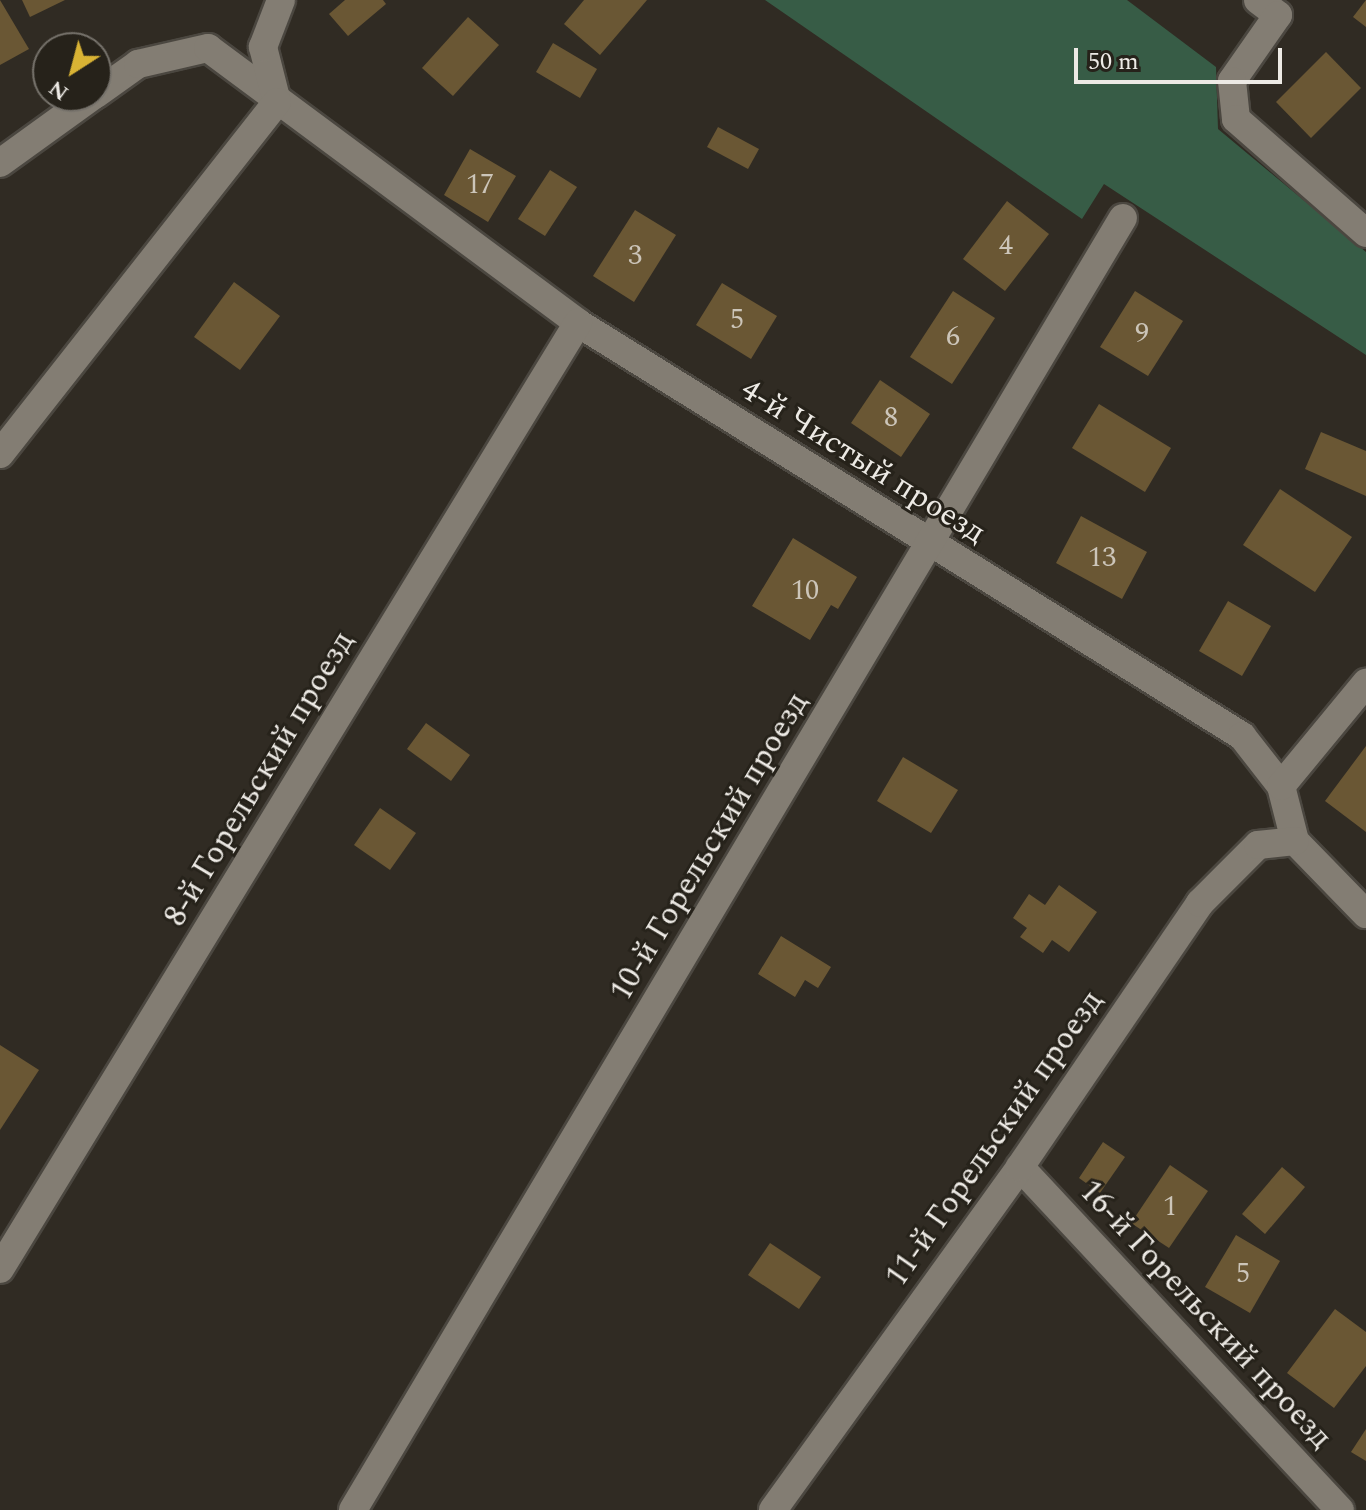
<!DOCTYPE html>
<html>
<head>
<meta charset="utf-8">
<style>
  body { margin:0 }
  #map { position:relative; width:1366px; height:1510px; overflow:hidden; background:#302b23; font-family:Spectral,serif }
  div>[style] { position:absolute }
  .forest>* { inset:0; background:#375c46 }
  .building>* { inset:0; background:#6a5734 }
  .roads { filter:drop-shadow(2px 0 #4b4740) drop-shadow(-2px 0 #4b4740) drop-shadow(0 2px #4b4740) drop-shadow(0 -2px #4b4740) }
  .minor>* { height:28px; margin:-14px; padding:0 14px; transform-origin:14px; border-radius:14px; background:#837d73 }
  span { translate:-50% -50%; white-space:nowrap; text-align:center; line-height:1.15; -webkit-text-stroke:6px #26221a; paint-order:stroke }
  .number-label { font-size:28px; color:#ccc5b9 }
  .number-label span { -webkit-text-stroke-width:0 }
  .street-label { font-size:32px; color:#edeae5 }
  .north { position:absolute; left:32px; top:32px; width:80px; height:80px; box-sizing:border-box; background:#26221a; border:2px solid #76726b; border-radius:50%; rotate:216deg; font-size:22px; font-weight:700; line-height:32px; text-align:center; color:#edeae5 }
  .north::after { content:''; display:block; margin:auto; width:28px; height:36px; background:#d9b334; clip-path:polygon(50% 0,100% 100%,50% 72%,0 100%) }
  .scale { position:absolute; left:1074px; top:48px; width:208px; height:36px; box-sizing:border-box; border:4px solid #edeae5; border-top:0; padding-left:10px; font-size:24px; line-height:28px; white-space:nowrap; color:#edeae5; -webkit-text-stroke:6px #26221a; paint-order:stroke }
</style>
</head>
<body>
<div id="map">
  <div class="forest">
    <i style="clip-path:polygon(765px 0,1127px 0,1216px 67px,1218px 129px,1366px 252px,1366px 355px,1104px 184px,1082px 219px)"></i>
  </div>
  <div class="building">
    <i style="clip-path:polygon(0 0,29px 49px,0 65px)"></i>
    <i style="clip-path:polygon(22px 0,65px 0,30px 17px)"></i>
    <i style="clip-path:polygon(345px 0,383px 0,386px 4px,348px 36px,329px 14px)"></i>
    <i style="clip-path:polygon(584px 0,647px 0,600px 55px,564px 24px)"></i>
    <i style="clip-path:polygon(1366px 0,1366px 27px,1353px 17px)"></i>
    <i style="clip-path:polygon(468px 17px,499px 45px,453px 96px,422px 68px)"></i>
    <i style="clip-path:polygon(553px 43px,597px 69px,580px 98px,536px 72px)"></i>
    <i style="clip-path:polygon(1326px 52px,1361px 88px,1311px 138px,1276px 102px)"></i>
    <i style="clip-path:polygon(718px 127px,759px 149px,748px 169px,707px 147px)"></i>
    <i style="clip-path:polygon(470px 149px,516px 176px,488px 222px,444px 195px)"></i>
    <i style="clip-path:polygon(550px 170px,577px 187px,545px 236px,518px 219px)"></i>
    <i style="clip-path:polygon(1007px 201px,1049px 234px,1005px 291px,963px 259px)"></i>
    <i style="clip-path:polygon(635px 210px,676px 235px,634px 302px,593px 276px)"></i>
    <i style="clip-path:polygon(234px 282px,280px 316px,240px 370px,194px 337px)"></i>
    <i style="clip-path:polygon(722px 283px,777px 316px,751px 359px,696px 325px)"></i>
    <i style="clip-path:polygon(953px 291px,995px 318px,952px 384px,910px 357px)"></i>
    <i style="clip-path:polygon(1135px 291px,1183px 321px,1148px 376px,1100px 347px)"></i>
    <i style="clip-path:polygon(880px 380px,930px 414px,901px 457px,851px 423px)"></i>
    <i style="clip-path:polygon(1099px 404px,1171px 448px,1145px 492px,1072px 448px)"></i>
    <i style="clip-path:polygon(1321px 432px,1366px 451px,1366px 496px,1305px 469px)"></i>
    <i style="clip-path:polygon(1280px 489px,1352px 537px,1315px 592px,1243px 545px)"></i>
    <i style="clip-path:polygon(1081px 516px,1147px 552px,1122px 599px,1056px 563px)"></i>
    <i style="clip-path:polygon(793px 538px,857px 577px,838px 609px,831px 605px,810px 640px,752px 606px)"></i>
    <i style="clip-path:polygon(1228px 601px,1271px 626px,1242px 676px,1199px 651px)"></i>
    <i style="clip-path:polygon(426px 723px,470px 755px,451px 781px,407px 749px)"></i>
    <i style="clip-path:polygon(1366px 746px,1366px 832px,1325px 801px)"></i>
    <i style="clip-path:polygon(903px 757px,958px 790px,931px 833px,877px 801px)"></i>
    <i style="clip-path:polygon(380px 808px,416px 833px,390px 870px,354px 845px)"></i>
    <i style="clip-path:polygon(1059px 885px,1097px 912px,1069px 952px,1052px 940px,1043px 953px,1020px 937px,1027px 928px,1013px 918px,1029px 894px,1045px 905px)"></i>
    <i style="clip-path:polygon(781px 936px,831px 967px,818px 988px,805px 980px,795px 997px,758px 974px)"></i>
    <i style="clip-path:polygon(0 1045px,39px 1070px,0 1130px)"></i>
    <i style="clip-path:polygon(1103px 1142px,1125px 1157px,1100px 1193px,1079px 1178px)"></i>
    <i style="clip-path:polygon(1170px 1165px,1208px 1191px,1169px 1248px,1131px 1223px)"></i>
    <i style="clip-path:polygon(1282px 1167px,1305px 1187px,1265px 1234px,1242px 1214px)"></i>
    <i style="clip-path:polygon(1236px 1235px,1280px 1261px,1250px 1313px,1205px 1287px)"></i>
    <i style="clip-path:polygon(770px 1243px,821px 1277px,799px 1309px,748px 1275px)"></i>
    <i style="clip-path:polygon(1335px 1309px,1366px 1332px,1366px 1366px,1334px 1408px,1287px 1373px)"></i>
    <i style="clip-path:polygon(1366px 1429px,1366px 1461px,1351px 1452px)"></i>
  </div>
  <div class="roads">
    <div class="minor">
      <i style="left:1258px;top:0;width:25px;rotate:37deg"></i>
      <i style="left:1278px;top:15px;width:80px;rotate:124.9deg"></i>
      <i style="left:1232px;top:81px;width:38px;rotate:84deg"></i>
      <i style="left:1236px;top:119px;width:173px;rotate:41.2deg"></i>
      <i style="left:96px;top:94px;width:52px;rotate:-35.5deg"></i>
      <i style="left:138px;top:64px;width:72px;rotate:-12.9deg"></i>
      <i style="left:208px;top:48px;width:461px;rotate:36.6deg"></i>
      <i style="left:578px;top:323px;width:782px;rotate:31.88deg"></i>
      <i style="left:1242px;top:736px;width:63px;rotate:52deg"></i>
      <i style="left:1281px;top:786px;width:57px;rotate:75.7deg"></i>
      <i style="left:1295px;top:841px;width:102px;rotate:45.8deg"></i>
      <i style="left:277px;top:102px;width:57px;rotate:-104.3deg"></i>
      <i style="left:263px;top:47px;width:50px;rotate:-69deg"></i>
      <i style="left:0;top:163px;width:115px;rotate:-35.8deg"></i>
      <i style="left:0;top:454px;width:448px;rotate:-51.8deg"></i>
      <i style="left:1281px;top:786px;width:134px;rotate:-50.5deg"></i>
      <i style="left:1020px;top:1167px;width:469px;rotate:47deg"></i>
      <i style="left:0;top:1269px;width:1109px;rotate:-58.58deg"></i>
      <i style="left:353px;top:1510px;width:1504px;rotate:-59.21deg"></i>
      <i style="left:773px;top:1510px;width:423px;rotate:-54.2deg"></i>
      <i style="left:1020px;top:1167px;width:320px;rotate:-55.7deg"></i>
      <i style="left:1200px;top:903px;width:82px;rotate:-45deg"></i>
      <i style="left:1258px;top:845px;width:37px;rotate:-6deg"></i>
    </div>
  </div>
  <div class="number-label">
    <span style="left:480px;top:185px">17</span>
    <span style="left:1006px;top:246px">4</span>
    <span style="left:635px;top:256px">3</span>
    <span style="left:737px;top:320px">5</span>
    <span style="left:1142px;top:334px">9</span>
    <span style="left:953px;top:337px">6</span>
    <span style="left:891px;top:418px">8</span>
    <span style="left:1102px;top:558px">13</span>
    <span style="left:805px;top:591px">10</span>
    <span style="left:1170px;top:1207px">1</span>
    <span style="left:1243px;top:1274px">5</span>
  </div>
  <div class="street-label">
    <span style="left:863px;top:462px;rotate:32deg">4-й Чистый проезд</span>
    <span style="left:260px;top:779px;rotate:-59deg">8-й Горельский проезд</span>
    <span style="left:710px;top:847px;rotate:-59deg">10-й Горельский проезд</span>
    <span style="left:995px;top:1139px;rotate:-55deg">11-й Горельский проезд</span>
    <span style="left:1205px;top:1315px;rotate:47deg">16-й Горельский проезд</span>
  </div>
  <div class="north">N</div>
  <div class="scale">50 m</div>
</div>
</body>
</html>
